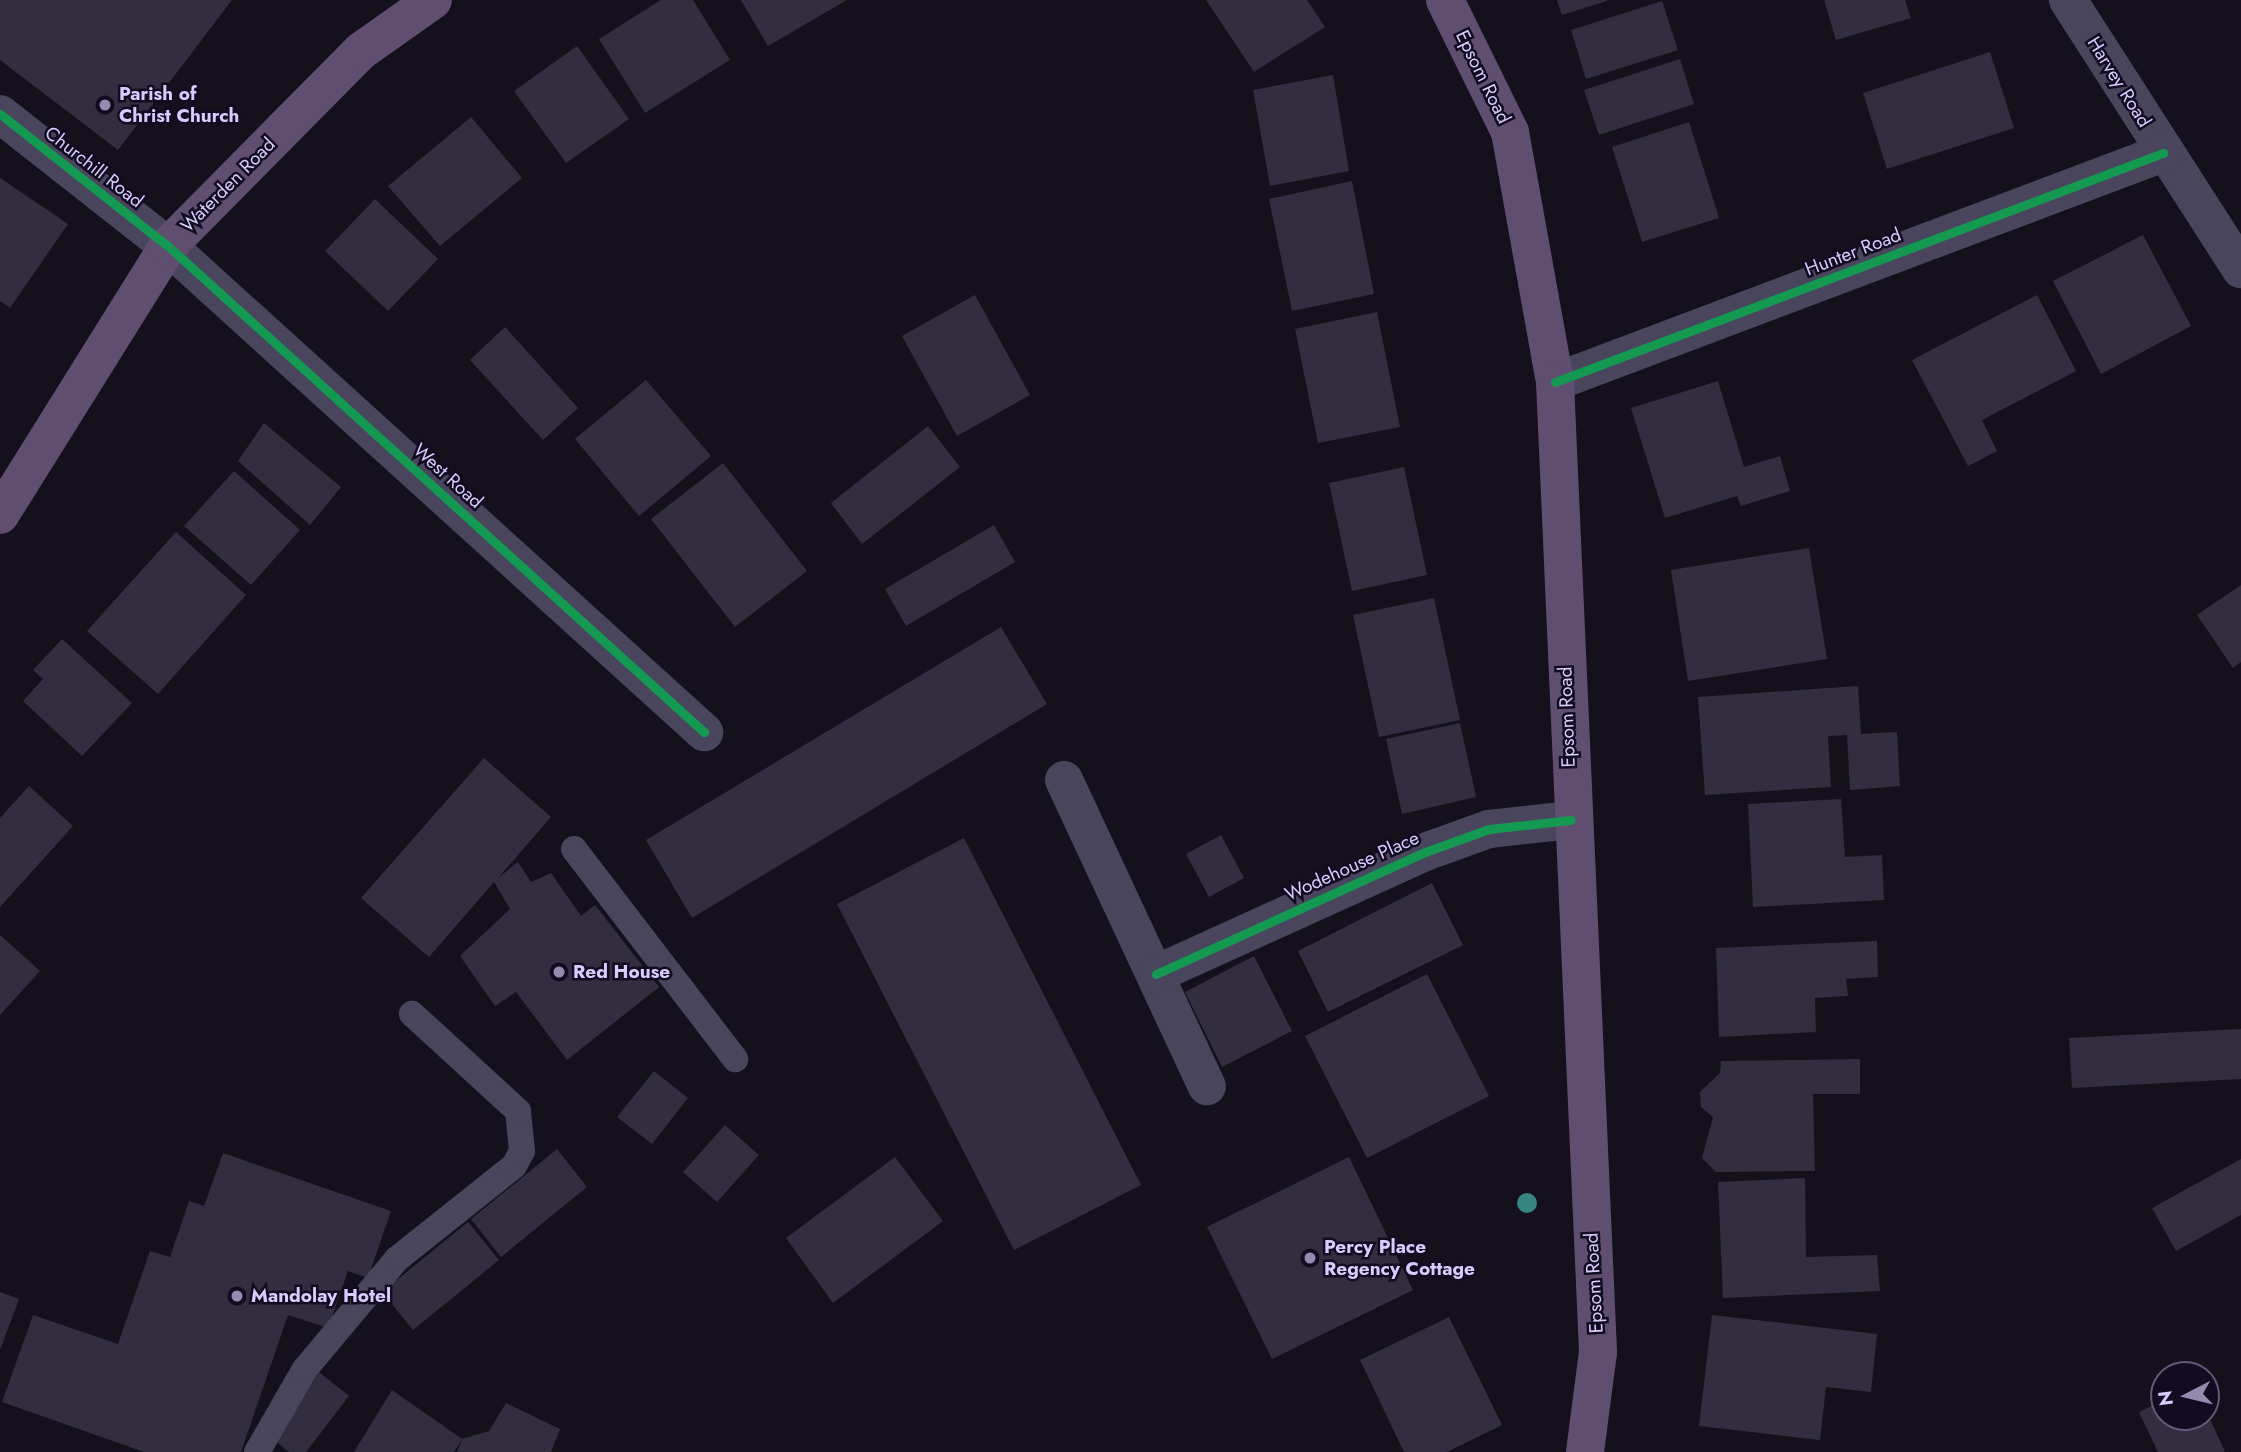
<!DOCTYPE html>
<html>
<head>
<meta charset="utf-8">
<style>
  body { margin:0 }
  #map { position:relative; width:2241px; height:1452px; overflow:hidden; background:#14111c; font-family:Jost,sans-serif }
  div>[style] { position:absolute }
  .building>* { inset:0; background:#322e3f }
  .service>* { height:26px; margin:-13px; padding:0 13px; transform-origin:13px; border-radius:13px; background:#49455d }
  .minor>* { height:38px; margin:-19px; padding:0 19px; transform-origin:19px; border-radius:19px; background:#49455d }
  .primary>* { height:38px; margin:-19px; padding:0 19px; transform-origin:19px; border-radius:19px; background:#5f4e6f }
  .cycleway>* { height:9px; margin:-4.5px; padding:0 4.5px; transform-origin:4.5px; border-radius:4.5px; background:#139951 }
  .trees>* { width:20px; height:20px; margin:-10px; border-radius:50%; background:#378580 }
  .dots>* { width:19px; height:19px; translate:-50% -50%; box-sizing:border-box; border:4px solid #120c21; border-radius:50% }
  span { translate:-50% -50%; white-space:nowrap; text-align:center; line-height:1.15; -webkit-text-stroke:5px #120c21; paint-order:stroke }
  .street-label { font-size:19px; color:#d8ccff }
  .poi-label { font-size:19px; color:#d8ccff; font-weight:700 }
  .left { translate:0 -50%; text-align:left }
  .north { position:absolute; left:2150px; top:1361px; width:70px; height:70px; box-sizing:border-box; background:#120c21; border:2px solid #61597a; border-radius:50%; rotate:263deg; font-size:19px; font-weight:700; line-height:28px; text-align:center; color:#d8ccff }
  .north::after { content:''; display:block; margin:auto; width:24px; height:32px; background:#938bb0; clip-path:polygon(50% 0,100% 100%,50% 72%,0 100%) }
</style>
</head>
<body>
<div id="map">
  <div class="building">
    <i style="clip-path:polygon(0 0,232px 0,118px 150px,0 60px)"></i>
    <i style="clip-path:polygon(661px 0,693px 0,730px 60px,645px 113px,599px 39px)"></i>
    <i style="clip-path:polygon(741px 0,847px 0,768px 46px)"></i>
    <i style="clip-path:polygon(1206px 0,1307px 0,1325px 27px,1254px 72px)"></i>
    <i style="clip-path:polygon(1557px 0,1607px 0,1607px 1px,1562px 15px)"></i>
    <i style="clip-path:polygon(1824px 0,1905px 0,1911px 18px,1836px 40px)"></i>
    <i style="clip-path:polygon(1662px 1px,1678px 50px,1586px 79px,1571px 30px)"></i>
    <i style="clip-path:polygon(577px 46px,629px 119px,566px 163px,514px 91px)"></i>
    <i style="clip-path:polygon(1990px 52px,2014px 128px,1887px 169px,1863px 93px)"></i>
    <i style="clip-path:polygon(1680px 59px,1694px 104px,1599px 135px,1584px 90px)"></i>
    <i style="clip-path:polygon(1333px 75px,1349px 171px,1270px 186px,1253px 90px)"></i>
    <i style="clip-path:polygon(471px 117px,522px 178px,440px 246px,388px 186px)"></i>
    <i style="clip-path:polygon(1689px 122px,1719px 218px,1642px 242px,1612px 147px)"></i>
    <i style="clip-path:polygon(0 178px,68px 224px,10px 308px,0 301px)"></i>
    <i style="clip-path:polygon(1352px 181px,1374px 294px,1292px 311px,1269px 199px)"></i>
    <i style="clip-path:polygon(375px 199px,438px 259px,388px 311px,325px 251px)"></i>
    <i style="clip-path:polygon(2143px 235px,2191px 326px,2101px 374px,2053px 281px)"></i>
    <i style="clip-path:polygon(975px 295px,1030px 395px,957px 436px,902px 336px)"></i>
    <i style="clip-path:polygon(2037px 295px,2076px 371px,1982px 420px,1997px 451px,1968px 466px,1912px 360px)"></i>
    <i style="clip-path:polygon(1377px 312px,1400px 427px,1318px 443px,1295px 329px)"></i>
    <i style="clip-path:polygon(505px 327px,578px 408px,543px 440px,470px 360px)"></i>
    <i style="clip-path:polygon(646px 380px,711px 456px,639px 516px,575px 439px)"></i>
    <i style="clip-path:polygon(1718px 381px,1744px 467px,1780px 456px,1790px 491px,1741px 506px,1737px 496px,1665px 518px,1631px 408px)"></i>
    <i style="clip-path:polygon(264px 423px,341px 487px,310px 525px,238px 461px)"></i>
    <i style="clip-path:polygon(928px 426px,960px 467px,862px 544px,831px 503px)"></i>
    <i style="clip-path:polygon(723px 463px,807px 571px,735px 627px,651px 519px)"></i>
    <i style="clip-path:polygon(1404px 467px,1427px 575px,1352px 591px,1329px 483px)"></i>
    <i style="clip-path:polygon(234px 471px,300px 530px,251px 585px,184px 526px)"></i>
    <i style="clip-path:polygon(994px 525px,1015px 562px,906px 626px,885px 589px)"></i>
    <i style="clip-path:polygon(176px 532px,246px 595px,158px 694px,87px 631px)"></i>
    <i style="clip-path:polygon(1809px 548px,1827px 659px,1688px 681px,1671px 570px)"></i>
    <i style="clip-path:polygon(2241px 585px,2241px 662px,2233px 668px,2197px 615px)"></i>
    <i style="clip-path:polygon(1434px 598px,1460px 720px,1379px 737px,1353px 615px)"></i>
    <i style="clip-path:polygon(1001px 627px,1047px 704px,692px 918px,646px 840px)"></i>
    <i style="clip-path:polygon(62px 639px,132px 703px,82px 756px,23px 701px,43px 679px,33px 670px)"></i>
    <i style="clip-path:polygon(1858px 686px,1861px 734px,1897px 732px,1900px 786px,1850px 790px,1847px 735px,1828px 736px,1831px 787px,1705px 795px,1698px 697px)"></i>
    <i style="clip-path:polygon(1460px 723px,1476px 797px,1402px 814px,1386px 739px)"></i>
    <i style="clip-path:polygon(484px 758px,551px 817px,498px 878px,518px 862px,531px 882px,551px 873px,581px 916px,595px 905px,659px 987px,567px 1060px,516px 992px,495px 1006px,460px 956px,510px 909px,494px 882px,429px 957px,361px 898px)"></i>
    <i style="clip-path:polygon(29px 786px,73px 826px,0 907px,0 818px)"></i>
    <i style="clip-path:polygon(1841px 799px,1845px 857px,1882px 855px,1884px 900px,1753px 907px,1748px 804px)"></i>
    <i style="clip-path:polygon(1221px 835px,1244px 878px,1209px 897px,1186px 854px)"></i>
    <i style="clip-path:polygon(964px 838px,1141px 1185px,1014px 1250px,837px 904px)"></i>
    <i style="clip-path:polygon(1432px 883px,1463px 945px,1328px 1012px,1298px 951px)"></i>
    <i style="clip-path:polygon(0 935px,40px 971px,0 1015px)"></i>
    <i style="clip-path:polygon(1877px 941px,1878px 977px,1846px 979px,1848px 996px,1815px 998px,1816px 1032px,1719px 1037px,1716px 948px)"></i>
    <i style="clip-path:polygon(1254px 956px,1292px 1031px,1222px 1067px,1185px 992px)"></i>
    <i style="clip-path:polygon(1427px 974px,1489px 1096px,1367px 1158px,1305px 1036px)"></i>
    <i style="clip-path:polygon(2241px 1029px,2241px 1079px,2072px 1088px,2069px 1038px)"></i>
    <i style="clip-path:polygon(1860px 1059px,1860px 1094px,1813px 1094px,1815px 1171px,1716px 1172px,1702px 1158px,1713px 1117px,1701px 1107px,1700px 1092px,1720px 1073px,1721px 1061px)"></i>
    <i style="clip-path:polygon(654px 1071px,688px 1098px,652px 1144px,617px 1117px)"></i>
    <i style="clip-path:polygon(725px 1125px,759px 1155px,717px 1202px,683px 1172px)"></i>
    <i style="clip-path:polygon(557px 1149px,587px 1187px,501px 1257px,471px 1219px)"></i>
    <i style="clip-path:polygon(223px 1153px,391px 1211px,368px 1278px,348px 1271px,328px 1328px,288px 1315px,241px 1452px,144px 1452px,2px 1402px,33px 1315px,118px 1344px,150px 1251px,170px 1257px,189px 1201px,204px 1206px)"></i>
    <i style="clip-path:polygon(895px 1157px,943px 1221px,833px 1303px,786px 1238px)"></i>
    <i style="clip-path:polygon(1349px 1157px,1413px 1290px,1272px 1359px,1207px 1227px)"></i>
    <i style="clip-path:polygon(2241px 1159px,2241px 1215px,2176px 1251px,2152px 1208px)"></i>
    <i style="clip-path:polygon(1805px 1178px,1806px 1257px,1877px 1255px,1880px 1291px,1723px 1298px,1718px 1182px)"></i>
    <i style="clip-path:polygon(468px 1222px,499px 1260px,413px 1330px,382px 1292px)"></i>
    <i style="clip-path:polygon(0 1292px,19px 1299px,0 1350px)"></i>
    <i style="clip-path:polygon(1712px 1315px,1877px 1334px,1871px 1392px,1826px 1387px,1820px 1440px,1699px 1426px)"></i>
    <i style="clip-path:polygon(1449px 1317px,1502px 1425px,1447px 1452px,1404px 1452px,1360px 1360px)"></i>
    <i style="clip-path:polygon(319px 1372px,349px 1396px,306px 1452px,289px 1452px,269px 1436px)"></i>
    <i style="clip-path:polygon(392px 1390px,462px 1439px,454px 1452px,354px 1452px)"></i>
    <i style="clip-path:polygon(2164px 1400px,2164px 1417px,2206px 1417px,2206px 1410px,2225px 1452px,2158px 1452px,2139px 1412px)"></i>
    <i style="clip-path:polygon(506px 1403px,560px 1429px,551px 1452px,457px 1452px,462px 1439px,489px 1431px)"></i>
  </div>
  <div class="service">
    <i style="left:574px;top:849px;width:265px;rotate:52.5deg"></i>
    <i style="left:257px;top:1452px;width:96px;rotate:-60deg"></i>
    <i style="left:305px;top:1369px;width:143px;rotate:-50.1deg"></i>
    <i style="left:397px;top:1259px;width:149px;rotate:-38.5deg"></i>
    <i style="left:514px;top:1166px;width:17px;rotate:-62deg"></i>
    <i style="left:522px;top:1151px;width:40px;rotate:-95.7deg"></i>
    <i style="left:518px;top:1111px;width:144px;rotate:-137.5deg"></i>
  </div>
  <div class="minor">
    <i style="left:2068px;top:0;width:320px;rotate:57.3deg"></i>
    <i style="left:0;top:114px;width:214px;rotate:38.2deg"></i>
    <i style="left:168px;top:246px;width:724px;rotate:42.2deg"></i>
    <i style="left:1555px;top:382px;width:650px;rotate:-20.64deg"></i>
    <i style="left:1064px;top:780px;width:338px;rotate:65deg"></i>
    <i style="left:1156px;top:974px;width:295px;rotate:-24.4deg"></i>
    <i style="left:1425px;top:852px;width:68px;rotate:-19.8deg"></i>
    <i style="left:1489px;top:829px;width:82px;rotate:-6.3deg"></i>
  </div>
  <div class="primary">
    <i style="left:1445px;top:0;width:147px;rotate:63.8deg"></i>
    <i style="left:1510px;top:132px;width:254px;rotate:79.8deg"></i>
    <i style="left:1555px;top:382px;width:971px;rotate:87.46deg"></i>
    <i style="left:1598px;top:1352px;width:101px;rotate:97.4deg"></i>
    <i style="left:0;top:515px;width:317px;rotate:-58deg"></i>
    <i style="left:168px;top:246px;width:274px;rotate:-45.3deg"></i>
    <i style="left:361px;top:51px;width:88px;rotate:-35.3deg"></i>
  </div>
  <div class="cycleway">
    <i style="left:0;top:114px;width:214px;rotate:38.2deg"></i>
    <i style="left:168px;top:246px;width:724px;rotate:42.2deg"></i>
    <i style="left:1555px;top:382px;width:650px;rotate:-20.64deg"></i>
    <i style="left:1156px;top:974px;width:295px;rotate:-24.4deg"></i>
    <i style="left:1425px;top:852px;width:68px;rotate:-19.8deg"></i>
    <i style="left:1489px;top:829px;width:82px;rotate:-6.3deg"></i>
  </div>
  <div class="trees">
    <i style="left:1527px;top:1203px"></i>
  </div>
  <div class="dots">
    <i style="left:105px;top:105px;background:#938bb0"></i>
    <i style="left:559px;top:972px;background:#938bb0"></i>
    <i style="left:1310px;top:1258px;background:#938bb0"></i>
    <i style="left:237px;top:1296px;background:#938bb0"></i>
  </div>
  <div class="street-label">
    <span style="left:1483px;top:77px;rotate:64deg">Epsom Road</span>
    <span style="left:2119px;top:82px;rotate:58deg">Harvey Road</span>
    <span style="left:94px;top:167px;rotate:38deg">Churchill Road</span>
    <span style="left:228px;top:185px;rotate:-45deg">Waterden Road</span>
    <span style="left:1853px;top:252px;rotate:-21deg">Hunter Road</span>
    <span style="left:448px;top:476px;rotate:42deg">West Road</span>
    <span style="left:1567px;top:717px;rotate:-92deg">Epsom Road</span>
    <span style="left:1352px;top:866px;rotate:-24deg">Wodehouse Place</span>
    <span style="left:1594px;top:1283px;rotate:-93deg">Epsom Road</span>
  </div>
  <div class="poi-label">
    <span class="left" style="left:119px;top:105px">Parish of<br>Christ Church</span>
    <span class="left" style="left:573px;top:972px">Red House</span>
    <span class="left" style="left:1324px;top:1258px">Percy Place<br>Regency Cottage</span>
    <span class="left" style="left:251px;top:1296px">Mandolay Hotel</span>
  </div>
  <div class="north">N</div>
</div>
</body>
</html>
